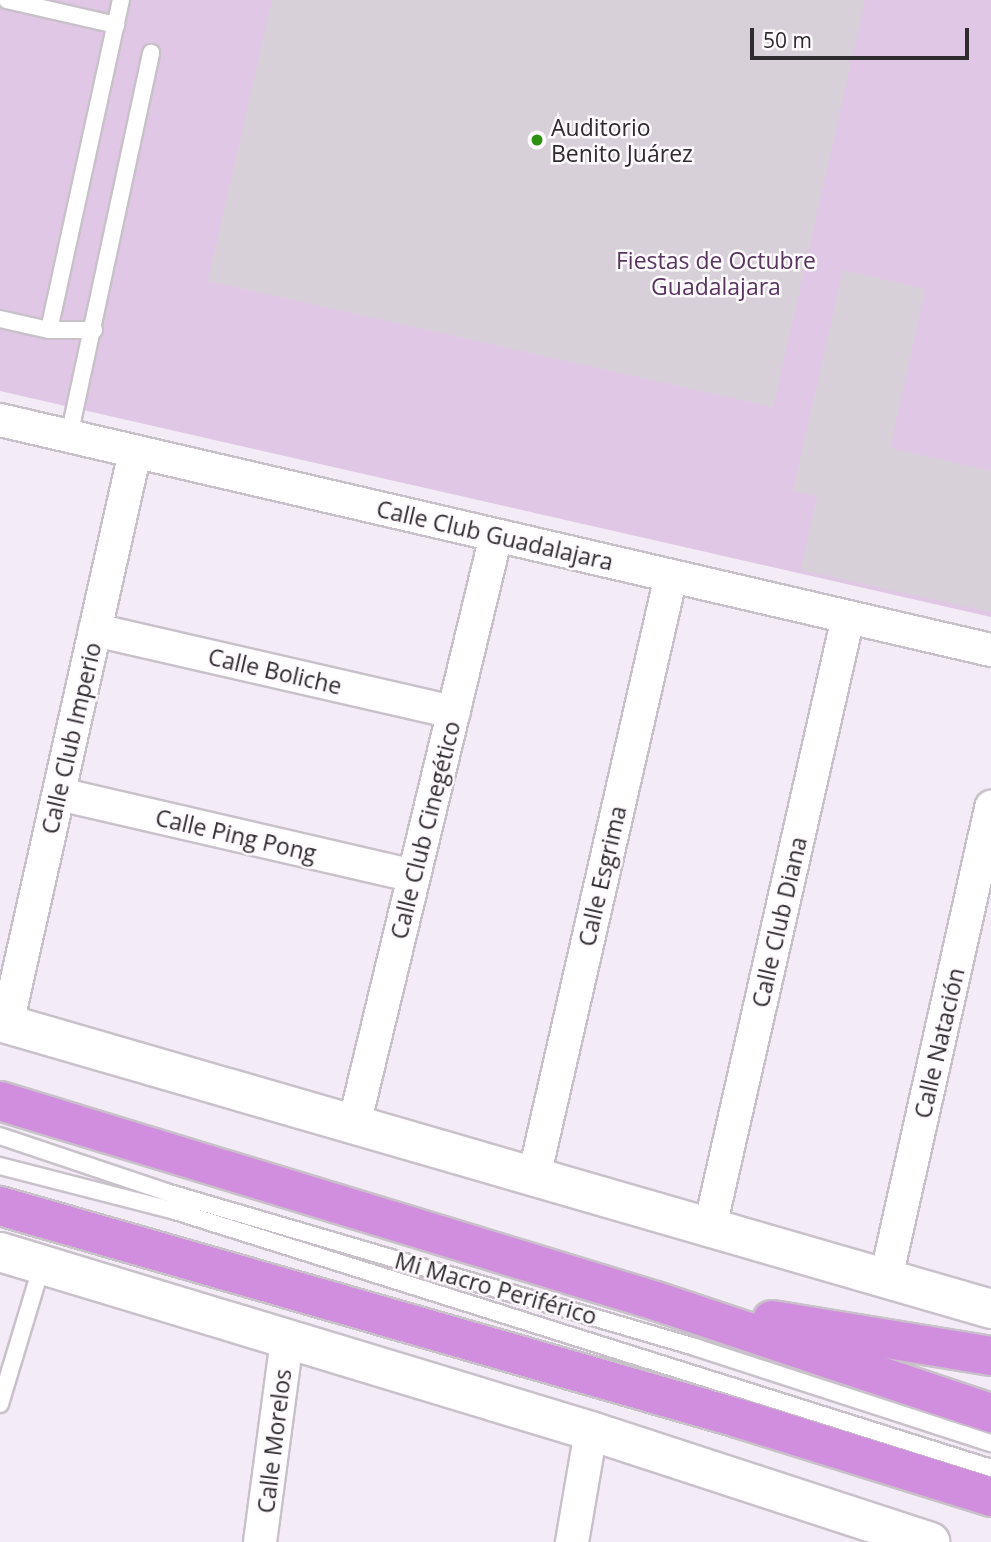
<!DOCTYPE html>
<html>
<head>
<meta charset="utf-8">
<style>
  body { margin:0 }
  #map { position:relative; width:991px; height:1542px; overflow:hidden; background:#f3ebf5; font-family:"Open Sans",sans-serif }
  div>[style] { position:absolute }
  .green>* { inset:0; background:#e1c7e6 }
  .building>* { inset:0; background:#d8d0d9 }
  .roads { filter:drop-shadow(2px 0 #c9c1ca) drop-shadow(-2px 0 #c9c1ca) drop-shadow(0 2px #c9c1ca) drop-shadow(0 -2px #c9c1ca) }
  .lane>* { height:16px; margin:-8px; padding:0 8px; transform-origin:8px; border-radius:8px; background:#fff }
  .street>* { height:32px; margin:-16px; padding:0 16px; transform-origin:16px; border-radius:16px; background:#fff }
  .secondary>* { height:38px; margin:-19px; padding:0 19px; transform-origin:19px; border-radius:19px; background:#fff }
  .highway>* { height:38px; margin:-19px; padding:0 19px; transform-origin:19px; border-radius:19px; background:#d18ede }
  .dots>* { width:19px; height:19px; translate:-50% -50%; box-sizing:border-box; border:4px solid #fefafe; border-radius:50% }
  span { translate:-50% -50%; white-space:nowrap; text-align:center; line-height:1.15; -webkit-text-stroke:5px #fefafe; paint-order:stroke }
  .poi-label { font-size:23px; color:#2f2c30 }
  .left { translate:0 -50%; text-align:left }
  .park-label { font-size:23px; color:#58345f }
  .street-label { font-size:23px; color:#2f2c30 }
  .scale { position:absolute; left:750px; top:28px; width:219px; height:32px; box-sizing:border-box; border:4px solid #2f2c30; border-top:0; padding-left:9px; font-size:21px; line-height:24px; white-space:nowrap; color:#2f2c30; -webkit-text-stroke:5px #fefafe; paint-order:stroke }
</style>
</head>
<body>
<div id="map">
  <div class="green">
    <i style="clip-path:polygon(0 0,991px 0,991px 617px,0 391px)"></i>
  </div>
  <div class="building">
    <i style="clip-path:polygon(272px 0,865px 0,773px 407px,208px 281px)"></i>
    <i style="clip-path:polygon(843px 270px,925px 289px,890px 448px,991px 471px,991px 612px,801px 570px,817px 496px,793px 491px)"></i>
  </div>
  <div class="roads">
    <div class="lane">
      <i style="left:7px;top:0;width:112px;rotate:12.9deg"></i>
      <i style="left:0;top:319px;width:50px;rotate:12.7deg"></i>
      <i style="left:49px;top:330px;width:45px"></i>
      <i style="left:49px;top:330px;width:338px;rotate:-77.7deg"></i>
      <i style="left:69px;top:436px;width:392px;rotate:-77.9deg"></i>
      <i style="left:0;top:1136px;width:175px;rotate:18.6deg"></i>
      <i style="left:166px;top:1192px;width:551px;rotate:16.33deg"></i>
      <i style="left:695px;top:1347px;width:311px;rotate:18deg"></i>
      <i style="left:0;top:1166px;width:181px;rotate:14.4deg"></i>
      <i style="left:175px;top:1211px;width:856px;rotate:17.48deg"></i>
      <i style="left:0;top:1404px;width:145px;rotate:-73.2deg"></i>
    </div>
    <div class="street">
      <i style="left:0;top:420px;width:1017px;rotate:13.07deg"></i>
      <i style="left:95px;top:630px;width:368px;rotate:12.9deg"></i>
      <i style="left:59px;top:794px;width:364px;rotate:13deg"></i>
      <i style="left:7px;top:1024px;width:586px;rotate:-77.39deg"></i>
      <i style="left:354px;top:1125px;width:606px;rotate:-76.45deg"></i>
      <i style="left:534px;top:1177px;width:616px;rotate:-77.16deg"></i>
      <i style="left:710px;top:1227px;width:625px;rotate:-77.25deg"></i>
      <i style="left:886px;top:1278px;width:483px;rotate:-77.4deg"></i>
      <i style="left:260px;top:1542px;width:204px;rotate:-82.4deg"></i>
      <i style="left:572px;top:1542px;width:113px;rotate:-80.3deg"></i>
    </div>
    <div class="secondary">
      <i style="left:0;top:1022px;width:1032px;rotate:16.15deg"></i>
      <i style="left:0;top:1252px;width:618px;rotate:16.85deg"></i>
      <i style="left:591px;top:1431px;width:357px;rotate:18.1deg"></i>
    </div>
    <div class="highway">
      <i style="left:0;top:1101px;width:686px;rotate:16.96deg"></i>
      <i style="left:656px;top:1301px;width:353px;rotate:18.5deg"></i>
      <i style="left:0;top:1206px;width:768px;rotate:16.03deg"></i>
      <i style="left:738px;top:1418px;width:265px;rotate:17.3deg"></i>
      <i style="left:772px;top:1320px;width:222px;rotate:9.3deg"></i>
    </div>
  </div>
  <div class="dots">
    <i style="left:537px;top:140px;background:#2c9112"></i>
  </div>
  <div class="poi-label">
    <span class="left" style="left:551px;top:140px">Auditorio<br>Benito Juárez</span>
  </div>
  <div class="park-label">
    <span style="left:716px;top:273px">Fiestas de Octubre<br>Guadalajara</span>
  </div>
  <div class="street-label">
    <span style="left:495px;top:535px;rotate:13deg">Calle Club Guadalajara</span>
    <span style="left:275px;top:671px;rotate:13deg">Calle Boliche</span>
    <span style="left:71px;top:738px;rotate:-77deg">Calle Club Imperio</span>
    <span style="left:425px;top:830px;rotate:-76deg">Calle Club Cinegético</span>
    <span style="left:236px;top:835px;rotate:13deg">Calle Ping Pong</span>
    <span style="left:602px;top:876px;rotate:-77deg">Calle Esgrima</span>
    <span style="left:779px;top:922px;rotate:-77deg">Calle Club Diana</span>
    <span style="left:939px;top:1043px;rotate:-77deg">Calle Natación</span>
    <span style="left:496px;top:1288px;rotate:16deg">Mi Macro Periférico</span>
    <span style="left:274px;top:1441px;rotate:-83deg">Calle Morelos</span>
  </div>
  <div class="scale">50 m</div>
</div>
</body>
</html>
